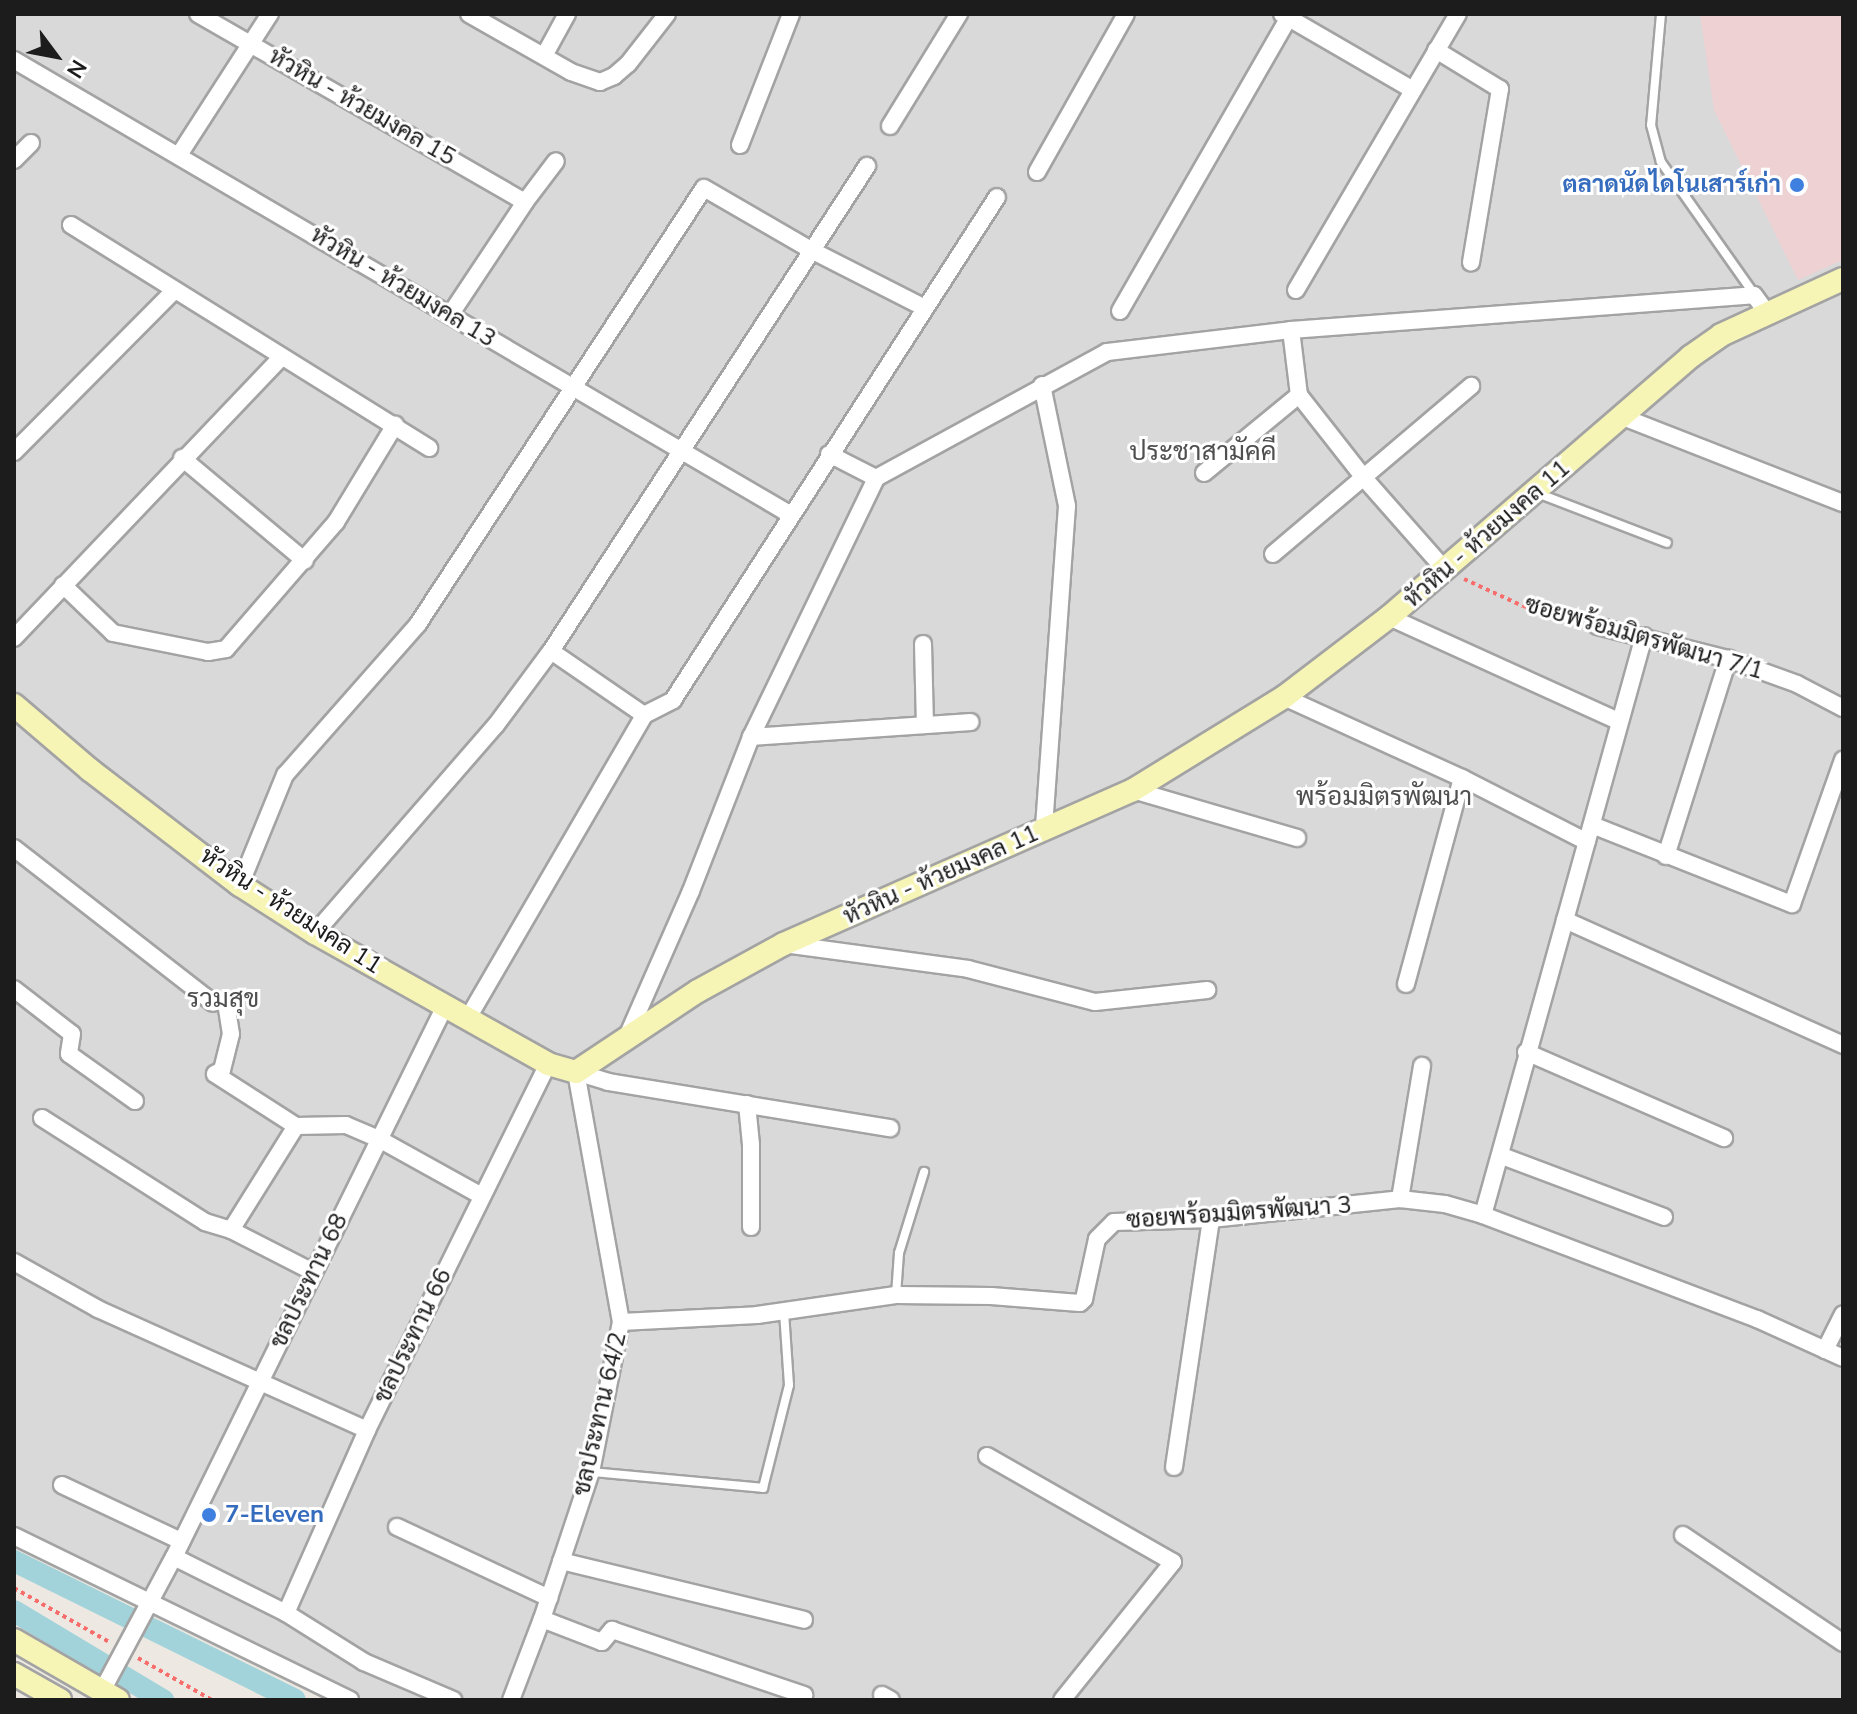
<!DOCTYPE html>
<html>
<head>
<meta charset="utf-8">
<style>
  body { margin:0 }
  #map { position:relative; width:1857px; height:1714px; overflow:hidden; background:#ede9e2; font-family:"Nunito Sans",Sarabun,sans-serif }
  div>[style] { position:absolute }
  .residential>* { inset:0; background:#dad9d9 }
  .commercial>* { inset:0; background:#eed1d3 }
  .canal>* { height:22px; margin:-11px; padding:0 11px; transform-origin:11px; border-radius:11px; background:#a3d3da }
  .path>* { height:4px; margin-top:-2px; transform-origin:0; background:repeating-linear-gradient(90deg,#f66d6b 0 4px,transparent 0 8px) }
  .roads { filter:drop-shadow(2px 0 #a3a3a3) drop-shadow(-2px 0 #a3a3a3) drop-shadow(0 2px #a3a3a3) drop-shadow(0 -2px #a3a3a3) }
  .lane>* { height:8px; margin:-4px; padding:0 4px; transform-origin:4px; border-radius:4px; background:#fff }
  .street>* { height:16px; margin:-8px; padding:0 8px; transform-origin:8px; border-radius:8px; background:#fff }
  .secondary>* { height:22px; margin:-11px; padding:0 11px; transform-origin:11px; border-radius:11px; background:#f7f5b6 }
  .dots>* { width:22px; height:22px; translate:-50% -50%; box-sizing:border-box; border:4px solid #fff; border-radius:50% }
  span { translate:-50% -50%; white-space:nowrap; text-align:center; line-height:1.15; -webkit-text-stroke:6px #fff; paint-order:stroke }
  .street-label { font-size:24px; color:#1c1c1c }
  .shop-label { font-size:24px; color:#366cbe; font-weight:700 }
  .right { translate:-100% -50%; text-align:right }
  .left { translate:0 -50%; text-align:left }
  .neighbourhood-label { font-size:26px; color:#4f4f4f }
  .frame { position:absolute; inset:0; border:16px solid #1c1c1c; pointer-events:none }
  .north { position:absolute; left:16px; top:16px; width:80px; height:80px; -webkit-text-stroke:6px #fff; paint-order:stroke; rotate:122deg; font-size:22px; font-weight:700; line-height:32px; text-align:center; color:#1c1c1c }
  .north::after { content:''; display:block; margin:auto; width:28px; height:36px; background:#1c1c1c; clip-path:polygon(50% 0,100% 100%,50% 72%,0 100%) }
</style>
</head>
<body>
<div id="map">
  <div class="residential">
    <i style="clip-path:polygon(14px 14px,1843px 14px,1843px 1700px,350px 1700px,14px 1532px)"></i>
  </div>
  <div class="commercial">
    <i style="clip-path:polygon(1700px 14px,1843px 14px,1843px 260px,1798px 280px,1714px 110px)"></i>
  </div>
  <div class="canal">
    <i style="left:14px;top:1561px;width:313px;rotate:26.3deg"></i>
    <i style="left:14px;top:1611px;width:174px;rotate:30.9deg"></i>
  </div>
  <div class="path">
    <i style="left:1464px;top:579px;width:65px;rotate:24.6deg"></i>
    <i style="left:1523px;top:606px;width:59px;rotate:14.7deg"></i>
    <i style="left:14px;top:1588px;width:109px;rotate:29.6deg"></i>
    <i style="left:138px;top:1658px;width:85px;rotate:29.6deg"></i>
  </div>
  <div class="roads">
    <div class="lane">
      <i style="left:1661px;top:14px;width:111px;rotate:95.1deg"></i>
      <i style="left:1651px;top:125px;width:38px;rotate:75deg"></i>
      <i style="left:1661px;top:162px;width:161px;rotate:54.8deg"></i>
      <i style="left:1537px;top:493px;width:139px;rotate:21deg"></i>
      <i style="left:896px;top:1295px;width:42px;rotate:-85.9deg"></i>
      <i style="left:899px;top:1253px;width:85px;rotate:-72.8deg"></i>
      <i style="left:592px;top:1472px;width:172px;rotate:5.3deg"></i>
      <i style="left:763px;top:1488px;width:106px;rotate:-75.8deg"></i>
      <i style="left:789px;top:1385px;width:74px;rotate:-93.9deg"></i>
    </div>
    <div class="street">
      <i style="left:198px;top:14px;width:377px;rotate:29.9deg"></i>
      <i style="left:469px;top:14px;width:117px;rotate:29.6deg"></i>
      <i style="left:571px;top:72px;width:31px;rotate:19deg"></i>
      <i style="left:600px;top:82px;width:15px;rotate:-23deg"></i>
      <i style="left:614px;top:76px;width:18px;rotate:-41deg"></i>
      <i style="left:628px;top:64px;width:63px;rotate:-52deg"></i>
      <i style="left:1282px;top:14px;width:151px;rotate:30.1deg"></i>
      <i style="left:1436px;top:50px;width:75px;rotate:31.4deg"></i>
      <i style="left:1500px;top:89px;width:176px;rotate:99.5deg"></i>
      <i style="left:544px;top:56px;width:48px;rotate:-61.3deg"></i>
      <i style="left:14px;top:60px;width:900px;rotate:30.35deg"></i>
      <i style="left:890px;top:126px;width:132px;rotate:-58.4deg"></i>
      <i style="left:740px;top:145px;width:141px;rotate:-68.7deg"></i>
      <i style="left:179px;top:155px;width:168px;rotate:-57.2deg"></i>
      <i style="left:14px;top:160px;width:24px;rotate:-45deg"></i>
      <i style="left:1037px;top:172px;width:181px;rotate:-60.6deg"></i>
      <i style="left:71px;top:225px;width:422px;rotate:31.9deg"></i>
      <i style="left:1296px;top:290px;width:320px;rotate:-59.6deg"></i>
      <i style="left:1120px;top:311px;width:343px;rotate:-60.1deg"></i>
      <i style="left:450px;top:315px;width:136px;rotate:-56.4deg"></i>
      <i style="left:525px;top:202px;width:51px;rotate:-52.9deg"></i>
      <i style="left:1291px;top:330px;width:65px;rotate:83deg"></i>
      <i style="left:1299px;top:395px;width:105px;rotate:51.9deg"></i>
      <i style="left:1364px;top:478px;width:123px;rotate:48.6deg"></i>
      <i style="left:1042px;top:385px;width:124px;rotate:78.3deg"></i>
      <i style="left:1067px;top:506px;width:325px;rotate:94.1deg"></i>
      <i style="left:1623px;top:417px;width:236px;rotate:21.4deg"></i>
      <i style="left:14px;top:452px;width:228px;rotate:-45.2deg"></i>
      <i style="left:829px;top:454px;width:53px;rotate:27.1deg"></i>
      <i style="left:876px;top:478px;width:263px;rotate:-28.6deg"></i>
      <i style="left:1107px;top:352px;width:185px;rotate:-6.8deg"></i>
      <i style="left:1291px;top:330px;width:464px;rotate:-4.3deg"></i>
      <i style="left:1754px;top:295px;width:22px;rotate:54deg"></i>
      <i style="left:182px;top:458px;width:160px;rotate:39.9deg"></i>
      <i style="left:1204px;top:473px;width:123px;rotate:-39.4deg"></i>
      <i style="left:1273px;top:554px;width:260px;rotate:-40.3deg"></i>
      <i style="left:63px;top:585px;width:69px;rotate:43.8deg"></i>
      <i style="left:113px;top:633px;width:97px;rotate:11.3deg"></i>
      <i style="left:208px;top:652px;width:18px;rotate:-9deg"></i>
      <i style="left:226px;top:649px;width:168px;rotate:-49.1deg"></i>
      <i style="left:336px;top:522px;width:114px;rotate:-58.7deg"></i>
      <i style="left:1389px;top:617px;width:252px;rotate:24.4deg"></i>
      <i style="left:1597px;top:626px;width:135px;rotate:14.1deg"></i>
      <i style="left:1728px;top:659px;width:73px;rotate:19.9deg"></i>
      <i style="left:1797px;top:684px;width:52px;rotate:27.6deg"></i>
      <i style="left:14px;top:638px;width:387px;rotate:-46.4deg"></i>
      <i style="left:923px;top:644px;width:81px;rotate:88.6deg"></i>
      <i style="left:551px;top:651px;width:579px;rotate:-56.91deg"></i>
      <i style="left:1284px;top:697px;width:196px;rotate:24.5deg"></i>
      <i style="left:1462px;top:778px;width:140px;rotate:27.1deg"></i>
      <i style="left:751px;top:737px;width:220px;rotate:-3.9deg"></i>
      <i style="left:1133px;top:790px;width:171px;rotate:16.3deg"></i>
      <i style="left:1592px;top:825px;width:215px;rotate:21.6deg"></i>
      <i style="left:1792px;top:904px;width:153px;rotate:-70.5deg"></i>
      <i style="left:14px;top:848px;width:252px;rotate:37.9deg"></i>
      <i style="left:1666px;top:856px;width:207px;rotate:-72.5deg"></i>
      <i style="left:240px;top:885px;width:119px;rotate:-67.8deg"></i>
      <i style="left:285px;top:775px;width:201px;rotate:-48.6deg"></i>
      <i style="left:418px;top:624px;width:521px;rotate:-56.74deg"></i>
      <i style="left:704px;top:188px;width:124px;rotate:30.1deg"></i>
      <i style="left:811px;top:250px;width:128px;rotate:27deg"></i>
      <i style="left:1565px;top:920px;width:305px;rotate:24.2deg"></i>
      <i style="left:315px;top:933px;width:276px;rotate:-49deg"></i>
      <i style="left:496px;top:725px;width:92px;rotate:-53.4deg"></i>
      <i style="left:551px;top:651px;width:113px;rotate:34.5deg"></i>
      <i style="left:644px;top:715px;width:33px;rotate:-27deg"></i>
      <i style="left:673px;top:700px;width:598px;rotate:-57.21deg"></i>
      <i style="left:784px;top:944px;width:186px;rotate:7.7deg"></i>
      <i style="left:968px;top:969px;width:131px;rotate:14.6deg"></i>
      <i style="left:1095px;top:1002px;width:113px;rotate:-6.1deg"></i>
      <i style="left:1406px;top:984px;width:213px;rotate:-74.8deg"></i>
      <i style="left:14px;top:989px;width:73px;rotate:37.8deg"></i>
      <i style="left:72px;top:1034px;width:20px;rotate:99deg"></i>
      <i style="left:69px;top:1054px;width:81px;rotate:35.5deg"></i>
      <i style="left:227px;top:1009px;width:25px;rotate:81deg"></i>
      <i style="left:231px;top:1034px;width:37px;rotate:104deg"></i>
      <i style="left:222px;top:1070px;width:8px;rotate:150deg"></i>
      <i style="left:215px;top:1074px;width:96px;rotate:32.7deg"></i>
      <i style="left:468px;top:1018px;width:350px;rotate:-59.8deg"></i>
      <i style="left:626px;top:1039px;width:162px;rotate:-66.3deg"></i>
      <i style="left:691px;top:891px;width:165px;rotate:-68.7deg"></i>
      <i style="left:751px;top:737px;width:288px;rotate:-64.2deg"></i>
      <i style="left:1526px;top:1052px;width:216px;rotate:23.5deg"></i>
      <i style="left:747px;top:1104px;width:41px;rotate:84.4deg"></i>
      <i style="left:751px;top:1145px;width:82px;rotate:90deg"></i>
      <i style="left:42px;top:1118px;width:193px;rotate:32.5deg"></i>
      <i style="left:205px;top:1222px;width:27px;rotate:17deg"></i>
      <i style="left:231px;top:1230px;width:90px;rotate:27.1deg"></i>
      <i style="left:1502px;top:1156px;width:173px;rotate:20.6deg"></i>
      <i style="left:1400px;top:1199px;width:135px;rotate:-80.6deg"></i>
      <i style="left:1483px;top:1215px;width:601px;rotate:-74.46deg"></i>
      <i style="left:231px;top:1230px;width:123px;rotate:-58deg"></i>
      <i style="left:296px;top:1126px;width:50px;rotate:-1.1deg"></i>
      <i style="left:346px;top:1125px;width:36px;rotate:23deg"></i>
      <i style="left:379px;top:1139px;width:118px;rotate:29deg"></i>
      <i style="left:14px;top:1262px;width:96px;rotate:29.2deg"></i>
      <i style="left:98px;top:1309px;width:295px;rotate:24.2deg"></i>
      <i style="left:621px;top:1322px;width:136px;rotate:-2.9deg"></i>
      <i style="left:757px;top:1315px;width:140px;rotate:-8.2deg"></i>
      <i style="left:896px;top:1295px;width:95px;rotate:0.6deg"></i>
      <i style="left:991px;top:1296px;width:89px;rotate:4.5deg"></i>
      <i style="left:1080px;top:1303px;width:6px;rotate:-45deg"></i>
      <i style="left:1084px;top:1299px;width:61px;rotate:-77.8deg"></i>
      <i style="left:1097px;top:1239px;width:24px;rotate:-45deg"></i>
      <i style="left:1114px;top:1222px;width:97px;rotate:-1.8deg"></i>
      <i style="left:1211px;top:1219px;width:190px;rotate:-6deg"></i>
      <i style="left:1400px;top:1199px;width:45px;rotate:6.3deg"></i>
      <i style="left:1445px;top:1204px;width:40px;rotate:16deg"></i>
      <i style="left:1483px;top:1215px;width:293px;rotate:20.8deg"></i>
      <i style="left:1757px;top:1319px;width:94px;rotate:24.4deg"></i>
      <i style="left:1825px;top:1350px;width:40px;rotate:-63.4deg"></i>
      <i style="left:987px;top:1456px;width:214px;rotate:29.7deg"></i>
      <i style="left:1173px;top:1562px;width:177px;rotate:128.8deg"></i>
      <i style="left:1174px;top:1467px;width:251px;rotate:-81.5deg"></i>
      <i style="left:62px;top:1485px;width:132px;rotate:25.2deg"></i>
      <i style="left:397px;top:1527px;width:168px;rotate:25deg"></i>
      <i style="left:1683px;top:1535px;width:193px;rotate:34deg"></i>
      <i style="left:14px;top:1536px;width:374px;rotate:26deg"></i>
      <i style="left:174px;top:1557px;width:125px;rotate:26.6deg"></i>
      <i style="left:286px;top:1613px;width:92px;rotate:32.1deg"></i>
      <i style="left:364px;top:1662px;width:97px;rotate:23.1deg"></i>
      <i style="left:561px;top:1561px;width:250px;rotate:13.6deg"></i>
      <i style="left:286px;top:1613px;width:200px;rotate:-66.1deg"></i>
      <i style="left:367px;top:1430px;width:408px;rotate:-63.7deg"></i>
      <i style="left:542px;top:1619px;width:64px;rotate:21deg"></i>
      <i style="left:602px;top:1642px;width:16px;rotate:-50deg"></i>
      <i style="left:612px;top:1630px;width:203px;rotate:18.7deg"></i>
      <i style="left:102px;top:1691px;width:152px;rotate:-61.8deg"></i>
      <i style="left:174px;top:1557px;width:614px;rotate:-63.81deg"></i>
      <i style="left:882px;top:1695px;width:10px;rotate:29deg"></i>
      <i style="left:511px;top:1700px;width:87px;rotate:-69.1deg"></i>
      <i style="left:542px;top:1619px;width:155px;rotate:-71.6deg"></i>
      <i style="left:591px;top:1472px;width:153px;rotate:-78.7deg"></i>
      <i style="left:621px;top:1322px;width:254px;rotate:-100.2deg"></i>
      <i style="left:576px;top:1072px;width:34px;rotate:17deg"></i>
      <i style="left:608px;top:1082px;width:286px;rotate:9.3deg"></i>
    </div>
    <div class="secondary">
      <i style="left:14px;top:705px;width:100px;rotate:40.5deg"></i>
      <i style="left:90px;top:770px;width:189px;rotate:37.5deg"></i>
      <i style="left:240px;top:885px;width:89px;rotate:32.6deg"></i>
      <i style="left:315px;top:933px;width:267px;rotate:29.3deg"></i>
      <i style="left:548px;top:1064px;width:29px;rotate:16deg"></i>
      <i style="left:576px;top:1072px;width:146px;rotate:-33.6deg"></i>
      <i style="left:698px;top:991px;width:98px;rotate:-28.7deg"></i>
      <i style="left:784px;top:944px;width:381px;rotate:-23.8deg"></i>
      <i style="left:1133px;top:790px;width:177px;rotate:-31.6deg"></i>
      <i style="left:1284px;top:697px;width:132px;rotate:-37.3deg"></i>
      <i style="left:1389px;top:617px;width:398px;rotate:-40.8deg"></i>
      <i style="left:1690px;top:357px;width:38px;rotate:-35deg"></i>
      <i style="left:1721px;top:335px;width:134px;rotate:-24.7deg"></i>
      <i style="left:14px;top:1640px;width:120px;rotate:30deg"></i>
      <i style="left:14px;top:1674px;width:53px;rotate:29.5deg"></i>
    </div>
  </div>
  <div class="dots">
    <i style="left:1797px;top:185px;background:#3f7fe0"></i>
    <i style="left:209px;top:1515px;background:#3f7fe0"></i>
  </div>
  <div class="street-label">
    <span style="left:362px;top:107px;rotate:30deg">หัวหิน - ห้วยมงคล 15</span>
    <span style="left:403px;top:287px;rotate:31deg">หัวหิน - ห้วยมงคล 13</span>
    <span style="left:1487px;top:534px;rotate:-41deg">หัวหิน - ห้วยมงคล 11</span>
    <span style="left:1644px;top:638px;rotate:16deg">ซอยพร้อมมิตรพัฒนา 7/1</span>
    <span style="left:941px;top:875px;rotate:-24deg">หัวหิน - ห้วยมงคล 11</span>
    <span style="left:291px;top:911px;rotate:33deg">หัวหิน - ห้วยมงคล 11</span>
    <span style="left:1239px;top:1213px;rotate:-4deg">ซอยพร้อมมิตรพัฒนา 3</span>
    <span style="left:309px;top:1281px;rotate:-64deg">ชลประทาน 68</span>
    <span style="left:413px;top:1336px;rotate:-64deg">ชลประทาน 66</span>
    <span style="left:600px;top:1414px;rotate:-77deg">ชลประทาน 64/2</span>
  </div>
  <div class="shop-label">
    <span class="right" style="left:1781px;top:185px">ตลาดนัดไดโนเสาร์เก่า</span>
    <span class="left" style="left:225px;top:1515px">7-Eleven</span>
  </div>
  <div class="neighbourhood-label">
    <span style="left:1203px;top:452px">ประชาสามัคคี</span>
    <span style="left:1384px;top:797px">พร้อมมิตรพัฒนา</span>
    <span style="left:223px;top:999px">รวมสุข</span>
  </div>
  <div class="frame"></div>
  <div class="north">N</div>
</div>
</body>
</html>
